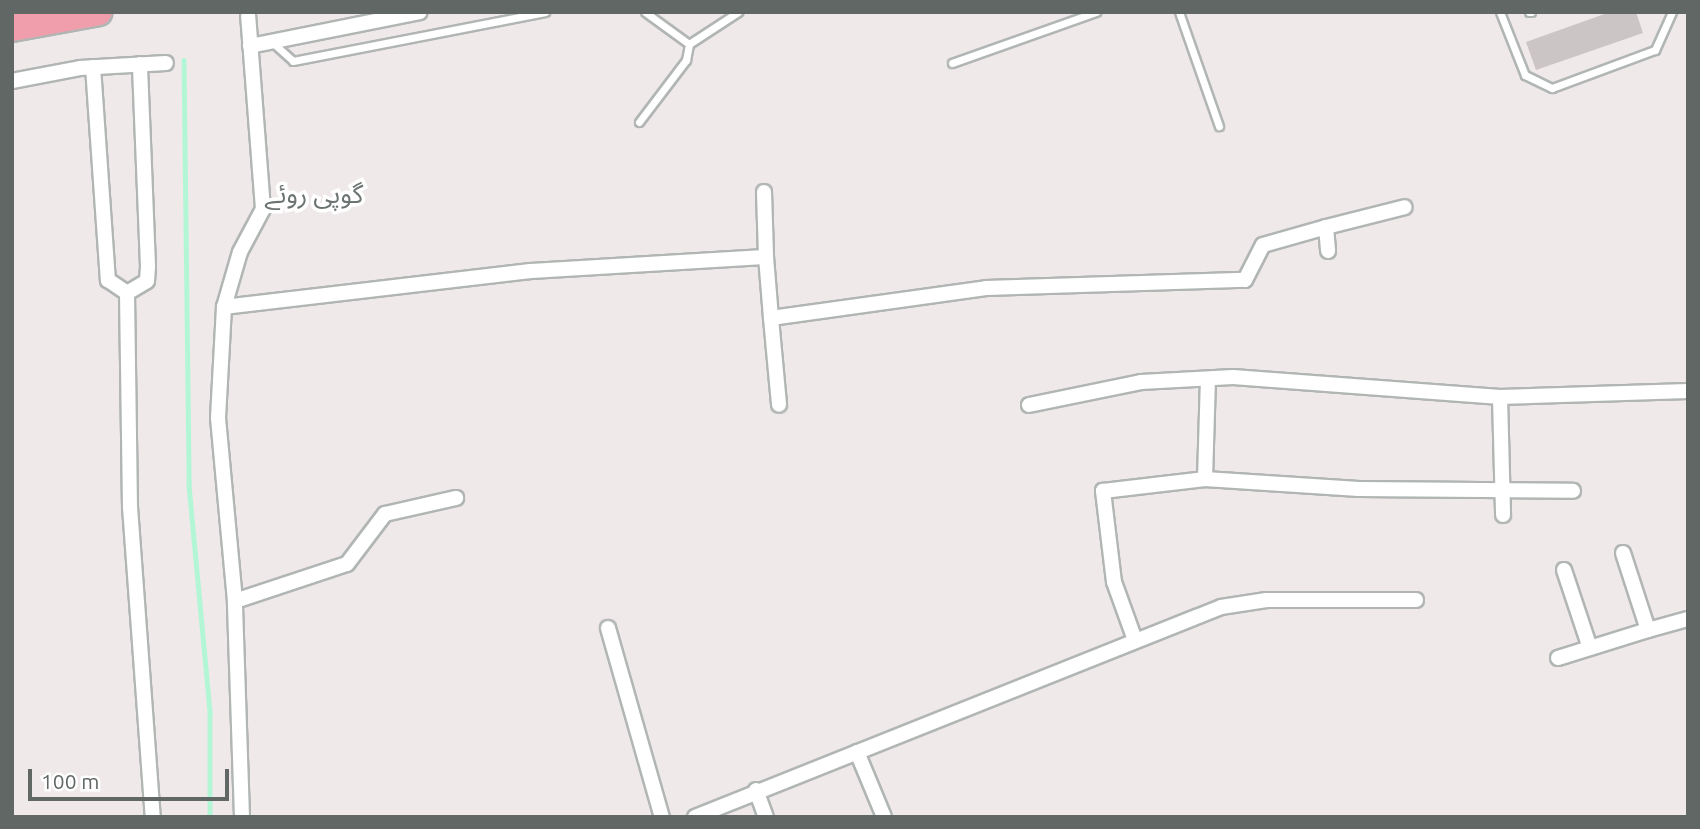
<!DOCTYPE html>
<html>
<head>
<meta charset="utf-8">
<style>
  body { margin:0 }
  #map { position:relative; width:1700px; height:829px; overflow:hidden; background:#f0e9ea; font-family:Ubuntu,"Noto Sans Arabic",sans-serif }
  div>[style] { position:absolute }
  .stream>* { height:4.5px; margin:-2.25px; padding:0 2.25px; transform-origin:2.25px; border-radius:2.25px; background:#b3f6d6 }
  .building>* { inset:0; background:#ccc5c6 }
  .roads { filter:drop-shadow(2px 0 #b1b6b5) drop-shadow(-2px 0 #b1b6b5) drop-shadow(0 2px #b1b6b5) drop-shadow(0 -2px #b1b6b5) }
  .service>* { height:7px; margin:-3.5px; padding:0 3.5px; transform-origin:3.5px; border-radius:3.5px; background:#fff }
  .minor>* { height:14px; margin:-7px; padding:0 7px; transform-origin:7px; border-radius:7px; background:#fff }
  .motorway>* { height:26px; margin:-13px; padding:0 13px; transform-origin:13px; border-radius:13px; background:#f19eac }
  span { translate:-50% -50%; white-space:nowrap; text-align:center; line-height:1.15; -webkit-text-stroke:7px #fff; paint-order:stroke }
  .quarter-label { font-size:26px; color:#6c7471 }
  .frame { position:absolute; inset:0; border:14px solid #606764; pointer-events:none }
  .scale { position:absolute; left:28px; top:769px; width:201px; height:32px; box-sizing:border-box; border:4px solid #606764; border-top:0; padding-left:9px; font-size:21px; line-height:24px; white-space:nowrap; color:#606764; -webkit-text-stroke:5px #fff; paint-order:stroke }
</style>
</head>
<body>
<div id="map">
  <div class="stream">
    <i style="left:184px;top:60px;width:425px;rotate:89.3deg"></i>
    <i style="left:189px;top:485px;width:229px;rotate:84.7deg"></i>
    <i style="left:210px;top:713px;width:104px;rotate:90deg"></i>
  </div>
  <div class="building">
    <i style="clip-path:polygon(1610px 12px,1636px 12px,1643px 33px,1536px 70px,1526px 42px)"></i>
  </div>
  <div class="roads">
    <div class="service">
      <i style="left:1179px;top:12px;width:121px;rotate:70.7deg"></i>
      <i style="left:1500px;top:12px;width:68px;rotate:68.4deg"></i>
      <i style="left:1525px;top:75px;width:30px;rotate:26deg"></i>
      <i style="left:1552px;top:88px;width:110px;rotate:-20.3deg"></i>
      <i style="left:1655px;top:50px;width:42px;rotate:-65.9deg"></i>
      <i style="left:1529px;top:12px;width:2px"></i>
      <i style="left:272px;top:42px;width:28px;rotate:42deg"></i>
      <i style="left:293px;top:61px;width:257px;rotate:-11deg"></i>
      <i style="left:689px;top:44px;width:59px;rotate:-33.1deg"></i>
      <i style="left:952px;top:63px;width:153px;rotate:-19.5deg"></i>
      <i style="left:639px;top:122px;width:78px;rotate:-52.8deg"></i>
      <i style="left:686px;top:60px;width:16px;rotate:-79deg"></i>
      <i style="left:689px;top:44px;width:54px;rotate:-144deg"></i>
    </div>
    <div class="minor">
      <i style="left:250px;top:46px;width:173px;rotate:-11.3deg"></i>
      <i style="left:93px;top:67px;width:214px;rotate:86deg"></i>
      <i style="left:108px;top:280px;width:23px;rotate:34deg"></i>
      <i style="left:127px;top:293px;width:23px;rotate:-31deg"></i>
      <i style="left:147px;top:281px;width:15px;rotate:-86deg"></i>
      <i style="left:148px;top:266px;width:202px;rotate:-92.3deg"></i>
      <i style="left:12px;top:81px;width:69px;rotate:-10.8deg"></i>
      <i style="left:80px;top:68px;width:86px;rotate:-3.3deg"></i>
      <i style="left:764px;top:192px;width:65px;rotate:88.2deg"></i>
      <i style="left:1326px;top:227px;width:81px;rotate:-14.2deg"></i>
      <i style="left:127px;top:293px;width:214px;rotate:89.2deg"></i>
      <i style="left:130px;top:507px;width:311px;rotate:85.8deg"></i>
      <i style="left:224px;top:307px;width:308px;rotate:-6.7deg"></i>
      <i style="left:530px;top:271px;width:236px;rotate:-3.4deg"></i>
      <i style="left:766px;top:257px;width:61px;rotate:85.3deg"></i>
      <i style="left:771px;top:318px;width:217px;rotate:-7.9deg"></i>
      <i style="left:986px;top:288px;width:259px;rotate:-1.8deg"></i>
      <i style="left:1245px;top:280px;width:39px;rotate:-63deg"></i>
      <i style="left:1263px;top:245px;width:66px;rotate:-15.9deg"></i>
      <i style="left:1326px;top:227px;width:24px;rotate:85deg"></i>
      <i style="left:771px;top:318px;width:87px;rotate:84.7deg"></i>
      <i style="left:1500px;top:397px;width:118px;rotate:88.5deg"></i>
      <i style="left:1029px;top:405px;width:114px;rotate:-11.6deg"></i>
      <i style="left:1141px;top:382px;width:92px;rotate:-3.1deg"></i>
      <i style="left:1233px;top:377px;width:268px;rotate:4.3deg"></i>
      <i style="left:1500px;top:397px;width:188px;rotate:-1.8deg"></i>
      <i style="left:1205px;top:479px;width:154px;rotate:3.7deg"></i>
      <i style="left:1359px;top:489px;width:214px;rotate:0.5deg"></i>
      <i style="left:1623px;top:553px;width:81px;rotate:72deg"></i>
      <i style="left:1648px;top:630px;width:41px;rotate:-15.4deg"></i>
      <i style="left:1564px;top:570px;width:82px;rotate:71.6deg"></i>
      <i style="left:235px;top:601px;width:118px;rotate:-18.3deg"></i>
      <i style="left:347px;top:564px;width:63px;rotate:-52.8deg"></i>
      <i style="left:385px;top:514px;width:73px;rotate:-12.7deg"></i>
      <i style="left:608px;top:628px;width:197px;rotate:74.1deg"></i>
      <i style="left:1135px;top:640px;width:62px;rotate:-109.9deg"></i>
      <i style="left:1114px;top:582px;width:92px;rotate:-96.9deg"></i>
      <i style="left:1103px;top:491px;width:103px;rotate:-6.7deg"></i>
      <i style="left:1205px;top:479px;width:100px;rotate:-88.3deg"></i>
      <i style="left:1558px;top:658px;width:94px;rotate:-17.3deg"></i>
      <i style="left:857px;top:752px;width:70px;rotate:67.4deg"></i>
      <i style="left:756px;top:790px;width:29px;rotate:70deg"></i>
      <i style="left:242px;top:817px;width:216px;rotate:-91.9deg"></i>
      <i style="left:235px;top:601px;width:184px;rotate:-95.3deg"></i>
      <i style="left:218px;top:418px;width:111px;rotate:-86.9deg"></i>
      <i style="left:224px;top:307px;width:57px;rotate:-73.8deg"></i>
      <i style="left:240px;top:252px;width:49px;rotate:-61.9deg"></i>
      <i style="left:263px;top:209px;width:194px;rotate:-94.4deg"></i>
      <i style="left:695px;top:817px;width:566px;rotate:-21.76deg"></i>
      <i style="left:1221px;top:607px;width:46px;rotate:-8.8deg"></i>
      <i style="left:1266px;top:600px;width:150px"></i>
    </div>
    <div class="motorway">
      <i style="left:12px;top:28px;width:88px;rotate:-10.4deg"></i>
    </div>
  </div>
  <div class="quarter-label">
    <span style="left:314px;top:194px">گوپی روئے</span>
  </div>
  <div class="frame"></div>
  <div class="scale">100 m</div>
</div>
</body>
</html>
